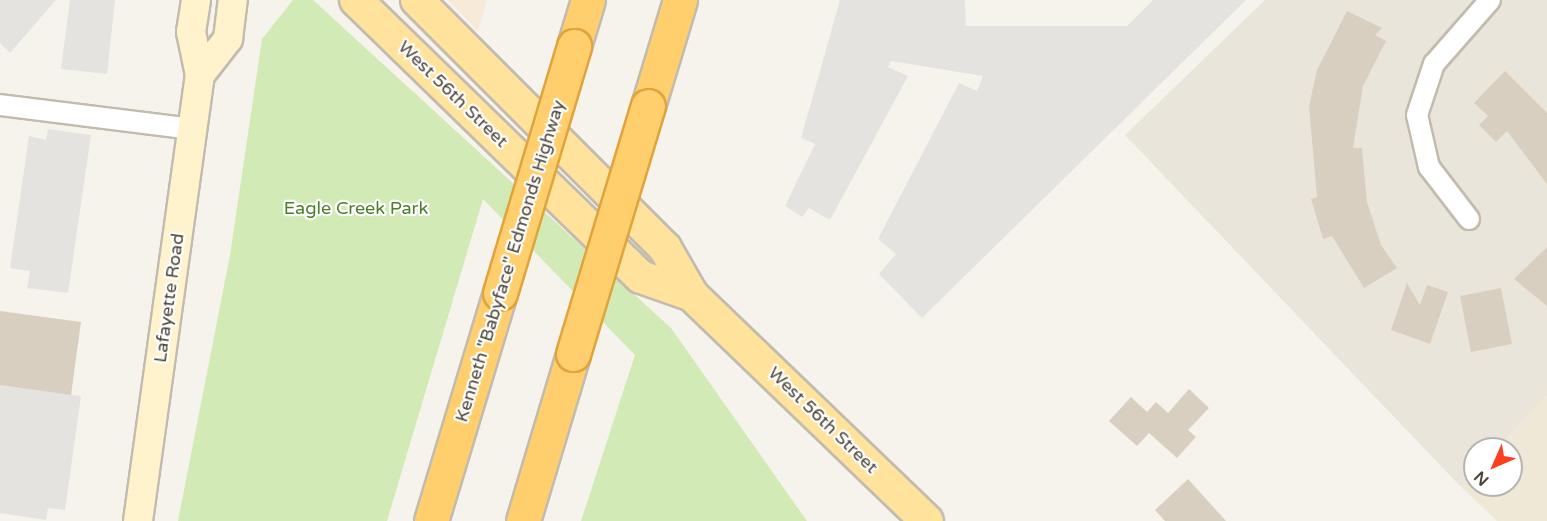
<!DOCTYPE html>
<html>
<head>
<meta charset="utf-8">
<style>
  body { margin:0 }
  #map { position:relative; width:1547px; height:521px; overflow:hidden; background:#f6f3ec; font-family:"Varela Round",sans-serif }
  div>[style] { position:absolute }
  .residential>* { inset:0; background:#eae5da }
  .commercial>* { inset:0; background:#f7ead8 }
  .education>* { inset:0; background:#efe8d6 }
  .green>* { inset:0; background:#d2eab5 }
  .parking>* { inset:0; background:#e5e3e0 }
  .building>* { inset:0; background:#d8cfc1 }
  .roads { filter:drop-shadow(2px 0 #c2bbae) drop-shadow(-2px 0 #c2bbae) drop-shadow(0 2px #c2bbae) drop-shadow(0 -2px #c2bbae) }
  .minor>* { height:20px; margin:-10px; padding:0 10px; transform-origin:10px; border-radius:10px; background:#fff }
  .secondary>* { height:28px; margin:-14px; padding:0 14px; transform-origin:14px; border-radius:14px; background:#fff3cd }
  .primary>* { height:32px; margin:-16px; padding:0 16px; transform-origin:16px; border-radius:16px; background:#ffe39c }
  .motorway>* { height:33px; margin:-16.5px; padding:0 16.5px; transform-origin:16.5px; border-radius:16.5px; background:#ffcf6e }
  .bridges { filter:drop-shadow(2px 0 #e0a43c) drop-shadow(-2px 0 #e0a43c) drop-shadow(0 2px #e0a43c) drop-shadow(0 -2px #e0a43c) }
  .motorway-bridge>* { height:33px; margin:-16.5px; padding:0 16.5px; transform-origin:16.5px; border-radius:16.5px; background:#ffcf6e }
  span { translate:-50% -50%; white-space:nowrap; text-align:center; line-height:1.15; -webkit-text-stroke:4.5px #fff; paint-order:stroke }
  .street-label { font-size:18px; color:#4b4439 }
  .park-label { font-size:18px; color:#4a7f2a }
  .north { position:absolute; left:1463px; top:437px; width:60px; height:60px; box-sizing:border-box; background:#fff; border:2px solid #b7b4b0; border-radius:50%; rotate:225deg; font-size:16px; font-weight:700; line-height:24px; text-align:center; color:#4b4439 }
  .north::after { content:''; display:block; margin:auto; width:21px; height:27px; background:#fc3f1d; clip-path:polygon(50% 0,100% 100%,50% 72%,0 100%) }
</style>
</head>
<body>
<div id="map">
  <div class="residential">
    <i style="clip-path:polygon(1265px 0,1547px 0,1547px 396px,1496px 449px,1475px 449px,1475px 472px,1461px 487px,1125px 135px)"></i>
  </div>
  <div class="commercial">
    <i style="clip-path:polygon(448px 0,487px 0,478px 31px)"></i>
  </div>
  <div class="education">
    <i style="clip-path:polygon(1547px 396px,1547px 521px,1497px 521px,1461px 487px,1475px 472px,1475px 485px,1511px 485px,1511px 449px,1496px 449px)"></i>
  </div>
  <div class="green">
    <i style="clip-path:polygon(293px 0,313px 0,671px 328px,807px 521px,581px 521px,635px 355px,483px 199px,387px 521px,178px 521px,230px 255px,262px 39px)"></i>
  </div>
  <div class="parking">
    <i style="clip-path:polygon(0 0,56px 0,10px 53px,0 43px)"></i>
    <i style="clip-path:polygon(70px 0,115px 0,107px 74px,61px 69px)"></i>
    <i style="clip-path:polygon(840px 0,965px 0,966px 26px,1127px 26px,1153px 0,1246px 0,922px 318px,879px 274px,896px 254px,878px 239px,959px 83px,977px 91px,983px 76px,891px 61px,888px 67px,908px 76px,830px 220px,809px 208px,802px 217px,785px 206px,815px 144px,801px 138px)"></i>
    <i style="clip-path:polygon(48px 129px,91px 135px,68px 293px,27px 288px,30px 271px,10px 268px,29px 136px,46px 140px)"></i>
    <i style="clip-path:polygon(0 385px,81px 396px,65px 510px,48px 508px,46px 520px,0 513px)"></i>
  </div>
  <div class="building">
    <i style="clip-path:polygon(1347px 11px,1382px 28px,1375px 35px,1386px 41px,1363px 86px,1353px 148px,1362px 148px,1367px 202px,1381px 245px,1397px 268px,1364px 288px,1332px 236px,1323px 239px,1311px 199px,1317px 197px,1309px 106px,1317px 70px)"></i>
    <i style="clip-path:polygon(1505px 71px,1547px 113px,1547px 184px,1507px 131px,1496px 142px,1479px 125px,1488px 116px,1474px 103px)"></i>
    <i style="clip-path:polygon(1547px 247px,1547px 306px,1514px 279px)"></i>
    <i style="clip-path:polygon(1407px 283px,1420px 305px,1427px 285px,1448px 292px,1430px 344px,1391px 330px)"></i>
    <i style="clip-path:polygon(1501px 288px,1512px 344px,1471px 352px,1460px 296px)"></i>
    <i style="clip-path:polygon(0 311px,81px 322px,71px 395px,0 385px)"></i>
    <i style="clip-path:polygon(1189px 389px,1209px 408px,1188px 430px,1196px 437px,1177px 458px,1149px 433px,1137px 446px,1109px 421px,1131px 397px,1147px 412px,1156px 402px,1168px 413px)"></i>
    <i style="clip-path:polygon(1188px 479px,1226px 521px,1165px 521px,1155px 510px)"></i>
  </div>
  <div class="roads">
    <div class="minor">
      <i style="left:0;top:105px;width:194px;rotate:7.1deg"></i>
      <i style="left:1469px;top:219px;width:66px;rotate:-127.6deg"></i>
      <i style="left:1429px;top:167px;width:53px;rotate:-103deg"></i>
      <i style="left:1417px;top:115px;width:54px;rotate:-71.6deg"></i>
      <i style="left:1434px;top:64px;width:85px;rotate:-48.8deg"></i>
    </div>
    <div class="secondary">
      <i style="left:200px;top:75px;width:46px;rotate:-52.1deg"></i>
      <i style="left:228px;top:39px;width:39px;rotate:-83deg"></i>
      <i style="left:138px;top:521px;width:450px;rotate:-82.1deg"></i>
      <i style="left:200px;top:75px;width:44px;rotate:-101.8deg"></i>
      <i style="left:191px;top:32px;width:32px;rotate:-81deg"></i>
    </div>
    <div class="primary">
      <i style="left:356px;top:0;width:397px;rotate:44.2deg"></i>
      <i style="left:641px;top:277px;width:54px;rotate:19.4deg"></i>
      <i style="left:417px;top:0;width:351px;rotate:45deg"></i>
      <i style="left:665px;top:248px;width:54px;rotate:60.1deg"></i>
      <i style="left:692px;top:295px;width:326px;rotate:43.9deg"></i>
    </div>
    <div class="motorway">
      <i style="left:574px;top:46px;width:48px;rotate:-73.1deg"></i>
      <i style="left:648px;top:106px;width:111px;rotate:-73.2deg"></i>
      <i style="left:431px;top:521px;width:238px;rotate:-73.2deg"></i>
      <i style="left:523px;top:521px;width:174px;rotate:-73.3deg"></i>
    </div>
  </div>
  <div class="bridges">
    <div class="motorway-bridge">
      <i style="left:500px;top:293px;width:258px;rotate:-73.3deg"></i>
      <i style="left:573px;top:354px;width:259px;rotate:-73.2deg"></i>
    </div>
  </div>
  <div class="street-label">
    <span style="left:453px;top:94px;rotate:44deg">West 56th Street</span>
    <span style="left:510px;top:261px;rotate:-73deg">Kenneth "Babyface" Edmonds Highway</span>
    <span style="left:169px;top:298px;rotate:-82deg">Lafayette Road</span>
    <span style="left:823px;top:420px;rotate:44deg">West 56th Street</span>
  </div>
  <div class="park-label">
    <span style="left:356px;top:208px">Eagle Creek Park</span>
  </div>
  <div class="north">N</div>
</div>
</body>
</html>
